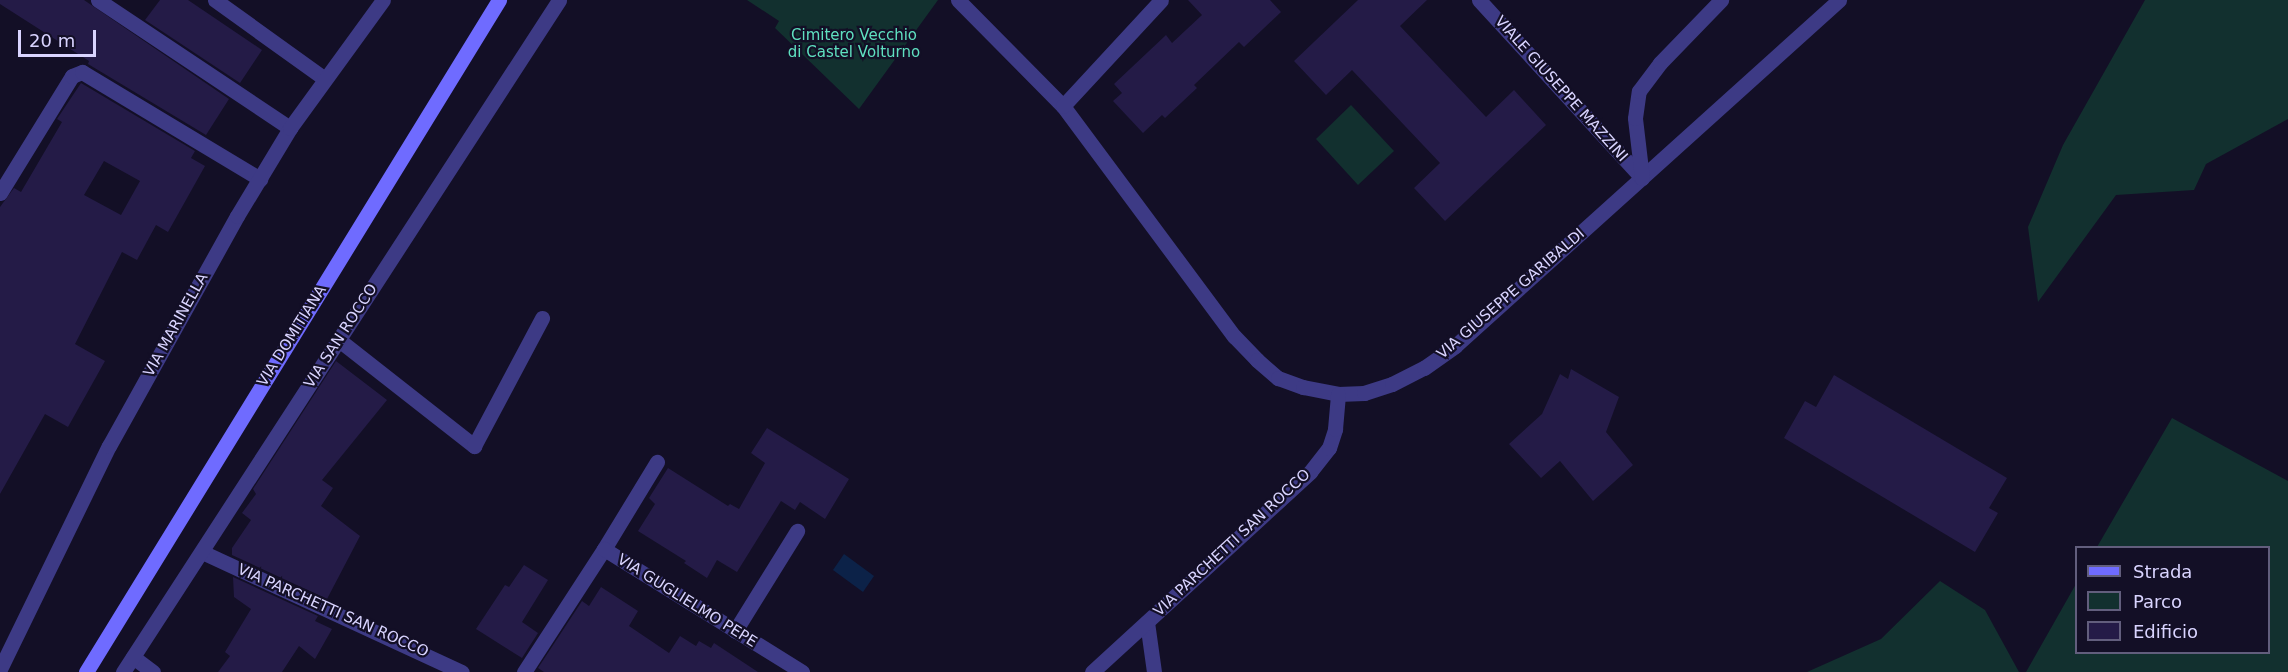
<!DOCTYPE html>
<html>
<head>
<meta charset="utf-8">
<style>
  body { margin:0 }
  #map { position:relative; width:2288px; height:672px; overflow:hidden; background:#130f26; font-family:"DejaVu Sans",sans-serif }
  div>[style] { position:absolute }
  .green>* { inset:0; background:#12302f }
  .water>* { inset:0; background:#0c2248 }
  .building>* { inset:0; background:#241b47 }
  .street>* { height:15px; margin:-7.5px; padding:0 7.5px; transform-origin:7.5px; border-radius:7.5px; background:#3d3a85 }
  .secondary>* { height:15px; margin:-7.5px; padding:0 7.5px; transform-origin:7.5px; border-radius:7.5px; background:#6f6bff }
  span { translate:-50% -50%; white-space:nowrap; text-align:center; line-height:1.15; -webkit-text-stroke:4.5px #130f26; paint-order:stroke }
  .park-label { font-size:15px; color:#5fe0c0 }
  .street-label { font-size:15px; color:#d9d4ff }
  .legend { position:absolute; left:2075px; top:546px; width:195px; height:108px; box-sizing:border-box; background:#130f26; border:2px solid #625e7d; margin:0; padding:8px 10px; list-style:none; font-size:18px; color:#d9d4ff }
  .legend li { display:flex; align-items:center; gap:12px; height:30px }
  .legend b { width:30px; border:2px solid #625e7d }
  .scale { position:absolute; left:18px; top:30px; width:78px; height:27px; box-sizing:border-box; border:3px solid #d9d4ff; border-top:0; padding-left:8px; font-size:18px; line-height:21px; white-space:nowrap; color:#d9d4ff; -webkit-text-stroke:4px #130f26; paint-order:stroke }
</style>
</head>
<body>
<div id="map">
  <div class="green">
    <i style="clip-path:polygon(747px 0,938px 0,859px 109px,775px 28px,779px 21px)"></i>
    <i style="clip-path:polygon(2145px 0,2288px 0,2288px 119px,2206px 164px,2194px 190px,2116px 195px,2038px 302px,2028px 227px,2063px 145px)"></i>
    <i style="clip-path:polygon(1351px 105px,1394px 151px,1358px 185px,1316px 139px)"></i>
    <i style="clip-path:polygon(2172px 418px,2288px 481px,2288px 672px,2026px 672px,2076px 584px,2076px 652px,2268px 652px,2268px 548px,2097px 547px)"></i>
    <i style="clip-path:polygon(1940px 581px,1985px 610px,2019px 672px,1807px 672px,1881px 639px)"></i>
  </div>
  <div class="water">
    <i style="clip-path:polygon(844px 554px,874px 576px,863px 592px,833px 570px)"></i>
  </div>
  <div class="building">
    <i style="clip-path:polygon(0 0,84px 0,229px 99px,206px 135px,88px 64px,89px 61px,0 4px)"></i>
    <i style="clip-path:polygon(160px 0,188px 0,262px 50px,240px 83px,145px 20px)"></i>
    <i style="clip-path:polygon(1188px 0,1270px 0,1281px 12px,1244px 47px,1239px 42px,1194px 85px,1197px 88px,1165px 118px,1162px 115px,1143px 133px,1113px 101px,1122px 93px,1114px 84px,1166px 35px,1172px 43px,1202px 15px)"></i>
    <i style="clip-path:polygon(1358px 0,1427px 0,1400px 26px,1486px 117px,1514px 90px,1546px 125px,1445px 221px,1414px 188px,1440px 163px,1352px 70px,1326px 95px,1294px 61px)"></i>
    <i style="clip-path:polygon(evenodd,81px 83px,195px 151px,191px 158px,205px 166px,168px 232px,156px 225px,137px 260px,122px 252px,75px 344px,105px 361px,68px 427px,45px 414px,0 494px,0 207px,14px 188px,21px 192px,62px 122px,57px 119px,81px 83px,104px 161px,140px 181px,121px 215px,84px 195px,104px 161px)"></i>
    <i style="clip-path:polygon(336px 361px,387px 400px,322px 480px,333px 488px,321px 506px,360px 536px,327px 599px,232px 555px,232px 548px,251px 520px,242px 513px,256px 494px,253px 489px)"></i>
    <i style="clip-path:polygon(1571px 369px,1619px 397px,1606px 432px,1633px 465px,1593px 501px,1560px 461px,1541px 478px,1509px 444px,1542px 414px,1560px 374px,1568px 379px)"></i>
    <i style="clip-path:polygon(1834px 375px,2007px 478px,1989px 508px,1998px 513px,1975px 552px,1784px 438px,1805px 401px,1816px 407px)"></i>
    <i style="clip-path:polygon(767px 428px,849px 479px,825px 519px,800px 502px,795px 510px,781px 501px,737px 572px,717px 560px,707px 578px,684px 563px,686px 561px,638px 531px,655px 504px,649px 498px,668px 468px,728px 506px,730px 504px,739px 509px,765px 463px,751px 453px)"></i>
    <i style="clip-path:polygon(524px 565px,548px 580px,522px 622px,538px 633px,522px 658px,476px 629px,505px 585px,509px 587px)"></i>
    <i style="clip-path:polygon(233px 577px,318px 616px,315px 621px,332px 629px,315px 659px,299px 646px,282px 672px,218px 672px,230px 656px,225px 652px,251px 609px,234px 597px)"></i>
    <i style="clip-path:polygon(601px 587px,638px 611px,629px 626px,669px 653px,680px 636px,696px 646px,699px 641px,711px 648px,714px 643px,758px 672px,544px 672px,538px 668px,582px 601px,589px 606px)"></i>
  </div>
  <div class="street">
    <i style="left:98px;top:0;width:231px;rotate:33.7deg"></i>
    <i style="left:215px;top:0;width:135px;rotate:35.7deg"></i>
    <i style="left:958px;top:0;width:149px;rotate:45.3deg"></i>
    <i style="left:1063px;top:106px;width:287px;rotate:53.4deg"></i>
    <i style="left:1234px;top:336px;width:33px;rotate:46deg"></i>
    <i style="left:1257px;top:360px;width:28px;rotate:41deg"></i>
    <i style="left:1278px;top:378px;width:27px;rotate:20deg"></i>
    <i style="left:1303px;top:387px;width:36px;rotate:11deg"></i>
    <i style="left:1338px;top:394px;width:26px;rotate:-2deg"></i>
    <i style="left:1364px;top:393px;width:29px;rotate:-18deg"></i>
    <i style="left:1392px;top:384px;width:36px;rotate:-27deg"></i>
    <i style="left:1424px;top:368px;width:38px;rotate:-35deg"></i>
    <i style="left:1455px;top:346px;width:517px;rotate:-42.02deg"></i>
    <i style="left:1479px;top:0;width:241px;rotate:47.5deg"></i>
    <i style="left:1063px;top:106px;width:144px;rotate:-47.2deg"></i>
    <i style="left:1642px;top:178px;width:60px;rotate:-96.7deg"></i>
    <i style="left:1635px;top:118px;width:27px;rotate:-82deg"></i>
    <i style="left:1639px;top:91px;width:35px;rotate:-53deg"></i>
    <i style="left:1660px;top:63px;width:88px;rotate:-45.9deg"></i>
    <i style="left:0;top:193px;width:137px;rotate:-58.4deg"></i>
    <i style="left:72px;top:76px;width:11px;rotate:-22deg"></i>
    <i style="left:82px;top:72px;width:208px;rotate:31deg"></i>
    <i style="left:339px;top:340px;width:172px;rotate:38.1deg"></i>
    <i style="left:474px;top:446px;width:145px;rotate:-62deg"></i>
    <i style="left:604px;top:549px;width:102px;rotate:-58.7deg"></i>
    <i style="left:202px;top:552px;width:286px;rotate:24.8deg"></i>
    <i style="left:1147px;top:622px;width:50px;rotate:82deg"></i>
    <i style="left:735px;top:631px;width:118px;rotate:-58.2deg"></i>
    <i style="left:133px;top:657px;width:25px;rotate:37deg"></i>
    <i style="left:0;top:669px;width:248px;rotate:-64deg"></i>
    <i style="left:109px;top:446px;width:263px;rotate:-60.9deg"></i>
    <i style="left:237px;top:216px;width:103px;rotate:-58.9deg"></i>
    <i style="left:290px;top:128px;width:158px;rotate:-54deg"></i>
    <i style="left:123px;top:672px;width:801px;rotate:-57.02deg"></i>
    <i style="left:524px;top:672px;width:147px;rotate:-57deg"></i>
    <i style="left:604px;top:549px;width:233px;rotate:31.8deg"></i>
    <i style="left:1092px;top:672px;width:296px;rotate:-42.5deg"></i>
    <i style="left:1310px;top:472px;width:31px;rotate:-52deg"></i>
    <i style="left:1329px;top:448px;width:20px;rotate:-72deg"></i>
    <i style="left:1335px;top:429px;width:35px;rotate:-85deg"></i>
  </div>
  <div class="secondary">
    <i style="left:86px;top:672px;width:789px;rotate:-58.43deg"></i>
  </div>
  <div class="park-label">
    <span style="left:854px;top:44px">Cimitero Vecchio<br>di Castel Volturno</span>
  </div>
  <div class="street-label">
    <span style="left:1561px;top:89px;rotate:48deg">VIALE GIUSEPPE MAZZINI</span>
    <span style="left:1511px;top:294px;rotate:-41deg">VIA GIUSEPPE GARIBALDI</span>
    <span style="left:176px;top:325px;rotate:-61deg">VIA MARINELLA</span>
    <span style="left:292px;top:336px;rotate:-58deg">VIA DOMITIANA</span>
    <span style="left:341px;top:336px;rotate:-57deg">VIA SAN ROCCO</span>
    <span style="left:1232px;top:543px;rotate:-43deg">VIA PARCHETTI SAN ROCCO</span>
    <span style="left:687px;top:601px;rotate:32deg">VIA GUGLIELMO PEPE</span>
    <span style="left:333px;top:611px;rotate:24deg">VIA PARCHETTI SAN ROCCO</span>
  </div>
  <ul class="legend">
  <li><b style="height:8px;background:#6f6bff"></b>Strada</li>
  <li><b style="height:16px;background:#12302f"></b>Parco</li>
  <li><b style="height:16px;background:#241b47"></b>Edificio</li>
  </ul>
  <div class="scale">20 m</div>
</div>
</body>
</html>
